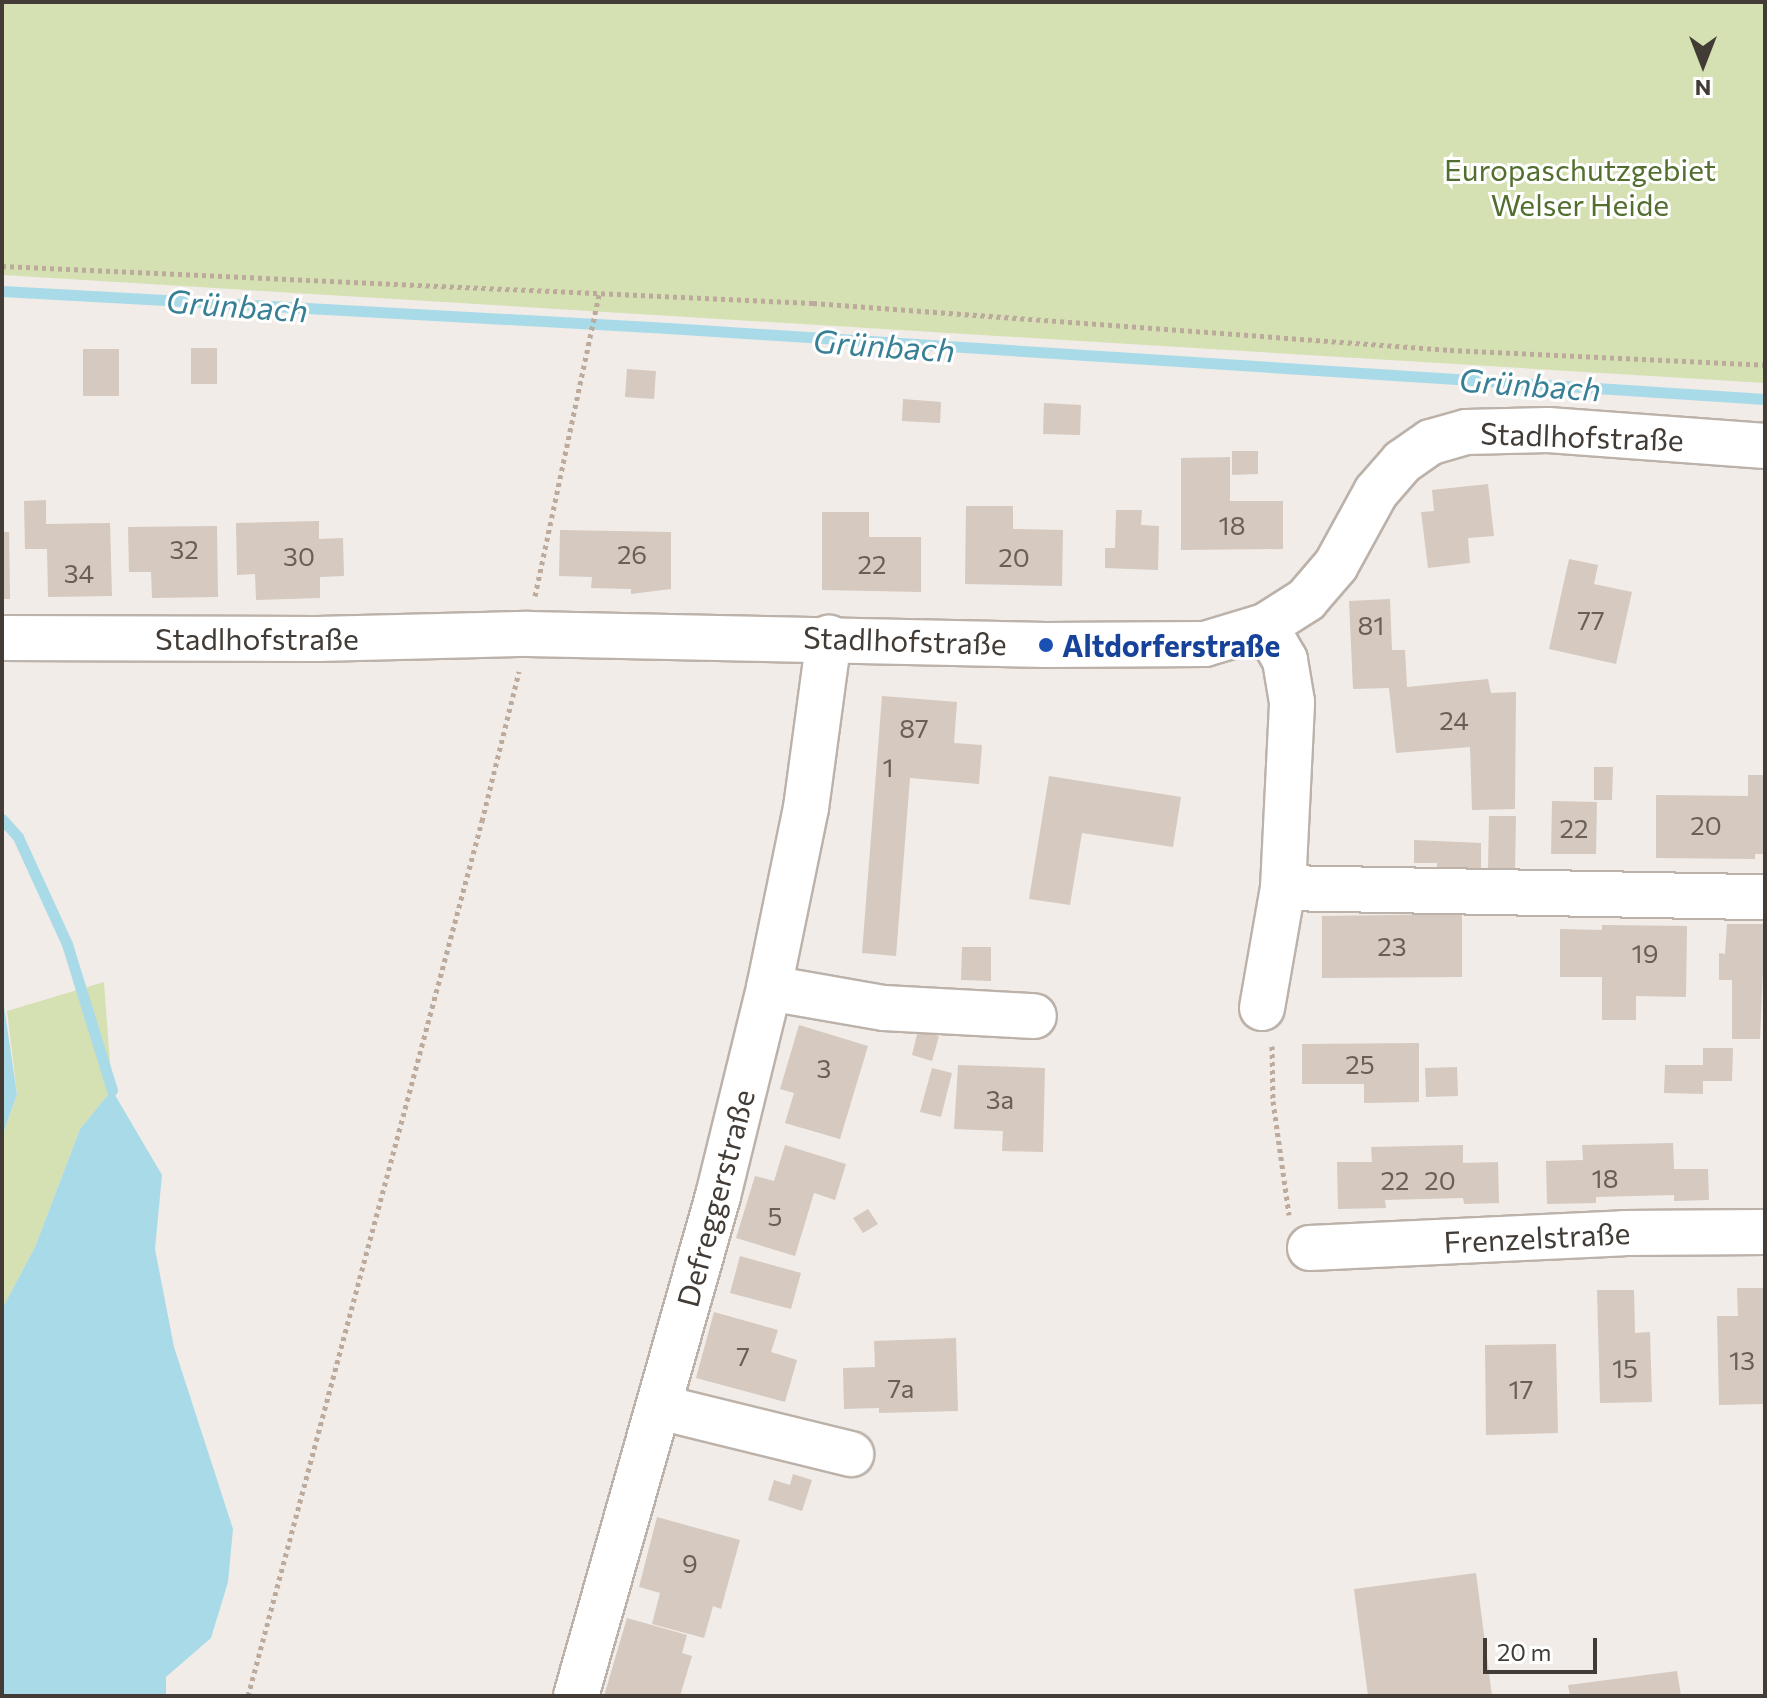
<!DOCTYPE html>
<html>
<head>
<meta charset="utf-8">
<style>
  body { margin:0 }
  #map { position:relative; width:1767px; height:1698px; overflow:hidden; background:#f1ece7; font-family:Commissioner,sans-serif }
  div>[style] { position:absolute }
  .green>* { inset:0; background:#d5e1b3 }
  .water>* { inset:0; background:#a9dae8 }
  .stream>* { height:11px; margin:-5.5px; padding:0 5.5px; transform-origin:5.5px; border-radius:5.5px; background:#a9dae8 }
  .building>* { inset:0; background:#d5c9c0 }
  .path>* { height:5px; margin-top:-2.5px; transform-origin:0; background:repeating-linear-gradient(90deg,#bcab9d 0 4px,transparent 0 8px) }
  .roads { filter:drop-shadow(2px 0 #bcb2aa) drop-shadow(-2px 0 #bcb2aa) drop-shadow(0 2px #bcb2aa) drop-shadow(0 -2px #bcb2aa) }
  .minor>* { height:44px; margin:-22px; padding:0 22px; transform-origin:22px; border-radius:22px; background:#fff }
  .dots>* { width:22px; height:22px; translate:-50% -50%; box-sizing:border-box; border:4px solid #fff; border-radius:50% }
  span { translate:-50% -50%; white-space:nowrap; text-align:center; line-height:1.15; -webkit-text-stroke:6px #fff; paint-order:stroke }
  .number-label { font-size:26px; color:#685f58 }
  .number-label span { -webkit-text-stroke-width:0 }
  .park-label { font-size:30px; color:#536f30 }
  .street-label { font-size:30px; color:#433c36 }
  .transit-label { font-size:30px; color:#164399; font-weight:700 }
  .left { translate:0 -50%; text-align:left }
  .water-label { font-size:32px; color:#377f94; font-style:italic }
  .frame { position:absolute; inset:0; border:4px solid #433c36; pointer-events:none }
  .north { position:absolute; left:1663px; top:24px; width:80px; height:80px; -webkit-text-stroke:6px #fff; paint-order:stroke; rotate:180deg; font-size:22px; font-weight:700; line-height:32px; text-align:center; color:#433c36 }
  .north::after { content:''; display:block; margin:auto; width:28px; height:36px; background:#433c36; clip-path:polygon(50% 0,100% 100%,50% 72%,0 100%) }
  .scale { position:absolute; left:1483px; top:1638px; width:114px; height:36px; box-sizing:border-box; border:4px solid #433c36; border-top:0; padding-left:10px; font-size:24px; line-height:28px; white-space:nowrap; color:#433c36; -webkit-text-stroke:6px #fff; paint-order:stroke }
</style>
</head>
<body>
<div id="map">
  <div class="green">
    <i style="clip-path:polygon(2px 2px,1765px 2px,1765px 383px,2px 275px)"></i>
    <i style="clip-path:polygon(104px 982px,112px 1090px,80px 1129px,35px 1247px,2px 1309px,2px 1137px,17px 1094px,7px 1011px)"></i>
  </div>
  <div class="water">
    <i style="clip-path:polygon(2px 993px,17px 1094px,2px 1137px)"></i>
    <i style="clip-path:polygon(112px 1090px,162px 1175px,155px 1249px,174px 1347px,233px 1529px,228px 1582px,211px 1638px,166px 1677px,166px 1696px,2px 1696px,2px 1309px,35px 1247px,80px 1129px)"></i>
  </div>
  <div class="stream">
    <i style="left:2px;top:291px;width:667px;rotate:3.18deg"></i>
    <i style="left:668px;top:328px;width:1099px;rotate:3.7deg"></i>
    <i style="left:2px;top:819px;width:24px;rotate:48deg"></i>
    <i style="left:18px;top:837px;width:118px;rotate:65.4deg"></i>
    <i style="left:67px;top:944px;width:153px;rotate:72.9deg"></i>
  </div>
  <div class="building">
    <i style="clip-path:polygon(191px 348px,217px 348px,217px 384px,191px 384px)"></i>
    <i style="clip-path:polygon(83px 349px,119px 349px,119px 396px,83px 396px)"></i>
    <i style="clip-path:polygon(627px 369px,656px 371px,654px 399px,625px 397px)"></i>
    <i style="clip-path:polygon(903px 399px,941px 402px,940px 423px,902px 421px)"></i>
    <i style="clip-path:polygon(1044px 403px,1081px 405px,1080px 435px,1043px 434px)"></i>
    <i style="clip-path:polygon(1232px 451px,1258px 451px,1258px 474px,1232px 475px)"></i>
    <i style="clip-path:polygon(1230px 457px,1230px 501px,1283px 501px,1283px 549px,1181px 550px,1181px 458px)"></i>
    <i style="clip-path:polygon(1488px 484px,1494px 536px,1468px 538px,1470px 563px,1428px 568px,1421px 512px,1434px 511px,1432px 490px)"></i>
    <i style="clip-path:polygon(46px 500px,46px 524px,110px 523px,112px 596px,48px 597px,47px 549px,25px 549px,24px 501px)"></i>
    <i style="clip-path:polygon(966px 506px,1013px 506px,1013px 529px,1063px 530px,1062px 586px,965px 584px)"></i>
    <i style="clip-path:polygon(1116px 510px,1142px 510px,1141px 525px,1159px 526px,1158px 570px,1105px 568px,1105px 548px,1115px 548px)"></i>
    <i style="clip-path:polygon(822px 512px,869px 512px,869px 537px,921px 537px,921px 592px,822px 590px)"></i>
    <i style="clip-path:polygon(319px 521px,319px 539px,343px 538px,344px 576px,320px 577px,320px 598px,256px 600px,255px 574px,237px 575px,236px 523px)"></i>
    <i style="clip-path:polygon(217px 526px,218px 597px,152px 598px,151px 572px,129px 572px,128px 527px)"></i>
    <i style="clip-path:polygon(560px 530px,671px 532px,671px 589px,631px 594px,631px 589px,591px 588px,592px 577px,559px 576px)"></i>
    <i style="clip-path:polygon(2px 532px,9px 532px,10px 599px,2px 599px)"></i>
    <i style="clip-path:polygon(1569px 559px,1598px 565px,1594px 584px,1632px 592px,1616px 664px,1549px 649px)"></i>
    <i style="clip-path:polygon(1390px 599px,1392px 650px,1405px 650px,1407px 687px,1488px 679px,1491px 693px,1516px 692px,1515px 809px,1472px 810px,1470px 747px,1396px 753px,1389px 688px,1353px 689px,1349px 601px)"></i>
    <i style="clip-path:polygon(882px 696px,957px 702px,954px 743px,982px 745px,979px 784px,910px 778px,896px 956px,862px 953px)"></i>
    <i style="clip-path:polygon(1594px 767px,1613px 767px,1612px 800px,1594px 800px)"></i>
    <i style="clip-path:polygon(1748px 775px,1765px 775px,1765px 854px,1755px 854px,1755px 859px,1656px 858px,1656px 795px,1748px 796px)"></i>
    <i style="clip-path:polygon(1049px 776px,1181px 797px,1173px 847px,1082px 833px,1070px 905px,1029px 899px)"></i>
    <i style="clip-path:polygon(1552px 801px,1597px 802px,1596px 854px,1551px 854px)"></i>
    <i style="clip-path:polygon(1489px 816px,1516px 816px,1515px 871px,1488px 870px)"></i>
    <i style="clip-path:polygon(1414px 840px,1481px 843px,1481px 868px,1437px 869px,1437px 863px,1414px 863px)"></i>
    <i style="clip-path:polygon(1462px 914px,1462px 977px,1322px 978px,1322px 916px)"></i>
    <i style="clip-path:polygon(1727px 924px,1765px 924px,1760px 1039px,1732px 1039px,1732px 980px,1719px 980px,1719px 953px,1725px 954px)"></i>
    <i style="clip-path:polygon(1602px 925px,1687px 926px,1686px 997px,1636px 996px,1636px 1020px,1602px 1020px,1602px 977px,1560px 977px,1560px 929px,1602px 930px)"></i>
    <i style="clip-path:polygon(962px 947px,991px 947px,991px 981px,961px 980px)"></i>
    <i style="clip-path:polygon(799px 1025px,868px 1046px,840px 1139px,785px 1123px,794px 1093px,780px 1089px)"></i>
    <i style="clip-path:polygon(918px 1030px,939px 1036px,932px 1061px,912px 1055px)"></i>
    <i style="clip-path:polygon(1419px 1043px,1419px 1102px,1364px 1103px,1364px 1084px,1302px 1084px,1302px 1044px)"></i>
    <i style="clip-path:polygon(1703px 1048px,1733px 1048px,1732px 1081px,1703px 1081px,1703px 1094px,1664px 1093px,1665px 1065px,1703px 1065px)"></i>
    <i style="clip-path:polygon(958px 1065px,1045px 1068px,1043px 1152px,1002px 1151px,1003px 1131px,954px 1129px)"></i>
    <i style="clip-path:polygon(1457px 1067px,1458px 1096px,1426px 1097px,1425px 1068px)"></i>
    <i style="clip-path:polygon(932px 1068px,952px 1073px,941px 1117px,920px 1112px)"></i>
    <i style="clip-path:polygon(1673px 1143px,1674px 1169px,1708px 1169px,1709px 1200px,1674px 1201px,1674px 1195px,1596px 1197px,1596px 1203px,1547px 1204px,1546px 1161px,1583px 1160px,1582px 1145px)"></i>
    <i style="clip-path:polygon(785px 1145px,846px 1164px,835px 1200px,814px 1193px,795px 1256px,736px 1238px,755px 1176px,774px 1181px)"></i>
    <i style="clip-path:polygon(1463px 1145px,1463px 1163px,1498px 1162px,1499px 1203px,1464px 1204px,1463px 1198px,1385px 1200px,1386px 1208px,1338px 1209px,1337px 1162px,1372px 1162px,1371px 1147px)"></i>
    <i style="clip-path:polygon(868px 1209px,878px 1224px,863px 1233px,853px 1218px)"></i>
    <i style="clip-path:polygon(740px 1256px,801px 1273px,791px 1309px,730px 1293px)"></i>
    <i style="clip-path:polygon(1737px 1288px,1765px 1288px,1765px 1404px,1719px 1405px,1717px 1316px,1738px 1316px)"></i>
    <i style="clip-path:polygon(1597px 1290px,1634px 1290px,1635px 1333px,1650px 1332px,1652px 1402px,1600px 1403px)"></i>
    <i style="clip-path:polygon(714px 1312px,778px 1330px,771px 1352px,797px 1360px,785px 1402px,696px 1378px)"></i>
    <i style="clip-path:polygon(956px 1338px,958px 1411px,879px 1413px,879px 1408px,844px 1409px,843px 1368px,875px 1367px,874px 1341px)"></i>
    <i style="clip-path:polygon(1556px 1344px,1558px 1433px,1486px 1435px,1485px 1345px)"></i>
    <i style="clip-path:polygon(793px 1474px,812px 1480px,802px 1511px,768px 1500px,774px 1480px,790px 1485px)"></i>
    <i style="clip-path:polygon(657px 1517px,740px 1540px,721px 1609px,713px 1606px,704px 1638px,652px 1624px,660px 1593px,639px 1587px)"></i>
    <i style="clip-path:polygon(1476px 1573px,1492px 1696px,1368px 1696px,1354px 1589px)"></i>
    <i style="clip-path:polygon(627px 1618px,687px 1635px,682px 1653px,692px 1656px,680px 1696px,604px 1696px)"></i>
    <i style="clip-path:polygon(1677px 1671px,1681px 1696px,1570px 1696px,1568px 1685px)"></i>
  </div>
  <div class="path">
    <i style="left:2px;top:266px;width:812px;rotate:2.61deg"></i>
    <i style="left:813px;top:303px;width:639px;rotate:4.22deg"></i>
    <i style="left:1450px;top:350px;width:315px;rotate:2.7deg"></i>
    <i style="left:535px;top:596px;width:308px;rotate:-78deg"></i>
    <i style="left:1272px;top:1046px;width:55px;rotate:89deg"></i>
    <i style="left:1273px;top:1101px;width:115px;rotate:82deg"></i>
    <i style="left:248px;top:1696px;width:906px;rotate:-75.03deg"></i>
    <i style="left:482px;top:821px;width:154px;rotate:-76.1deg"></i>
  </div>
  <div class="roads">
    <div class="minor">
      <i style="left:2px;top:638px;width:315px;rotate:0.2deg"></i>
      <i style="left:317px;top:639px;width:211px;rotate:-1.4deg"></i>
      <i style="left:528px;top:634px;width:518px;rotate:1.22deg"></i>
      <i style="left:1046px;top:645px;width:159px;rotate:-0.4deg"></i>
      <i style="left:1205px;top:644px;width:63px;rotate:-16.7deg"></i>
      <i style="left:1265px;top:626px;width:49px;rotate:-32.4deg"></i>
      <i style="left:1306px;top:600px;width:46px;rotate:-49.4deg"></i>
      <i style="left:1336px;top:565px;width:83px;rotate:-61.3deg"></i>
      <i style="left:1376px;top:492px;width:40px;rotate:-49deg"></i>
      <i style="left:1402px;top:462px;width:35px;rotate:-35deg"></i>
      <i style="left:1431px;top:442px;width:36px;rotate:-16deg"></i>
      <i style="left:1466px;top:432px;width:82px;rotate:-1.4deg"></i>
      <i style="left:1548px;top:430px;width:218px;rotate:4.2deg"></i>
      <i style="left:1283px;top:888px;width:482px;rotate:1.1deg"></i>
      <i style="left:769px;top:988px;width:117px;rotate:9.9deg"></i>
      <i style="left:884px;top:1008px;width:150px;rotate:3.1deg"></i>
      <i style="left:1262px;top:1008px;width:122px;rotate:-80.1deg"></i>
      <i style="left:1283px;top:888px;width:186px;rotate:-87.2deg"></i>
      <i style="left:1292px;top:702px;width:43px;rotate:-99.5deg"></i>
      <i style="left:1285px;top:660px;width:39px;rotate:-120deg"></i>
      <i style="left:1310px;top:1248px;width:314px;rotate:-2.7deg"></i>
      <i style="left:1624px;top:1233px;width:141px;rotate:-0.4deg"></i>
      <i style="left:659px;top:1407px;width:198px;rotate:13.8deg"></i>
      <i style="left:576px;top:1696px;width:520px;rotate:-74.15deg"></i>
      <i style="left:718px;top:1196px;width:214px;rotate:-76.2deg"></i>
      <i style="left:769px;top:988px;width:184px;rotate:-78.4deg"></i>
      <i style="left:806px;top:808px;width:172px;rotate:-82.3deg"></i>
    </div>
  </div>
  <div class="dots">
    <i style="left:1046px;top:645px;background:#1a4fb4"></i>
  </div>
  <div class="number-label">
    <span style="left:1232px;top:525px">18</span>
    <span style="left:184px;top:549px">32</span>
    <span style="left:632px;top:554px">26</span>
    <span style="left:299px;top:556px">30</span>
    <span style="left:1014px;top:557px">20</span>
    <span style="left:872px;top:564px">22</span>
    <span style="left:79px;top:573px">34</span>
    <span style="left:1591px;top:620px">77</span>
    <span style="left:1371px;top:625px">81</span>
    <span style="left:1454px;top:720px">24</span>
    <span style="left:914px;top:728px">87</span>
    <span style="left:888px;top:767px">1</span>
    <span style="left:1706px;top:825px">20</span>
    <span style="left:1574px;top:828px">22</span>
    <span style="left:1392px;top:946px">23</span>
    <span style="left:1645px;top:953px">19</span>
    <span style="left:1360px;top:1064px">25</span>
    <span style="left:824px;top:1068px">3</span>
    <span style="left:1000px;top:1099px">3a</span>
    <span style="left:1605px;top:1178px">18</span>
    <span style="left:1395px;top:1180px">22</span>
    <span style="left:1440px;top:1180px">20</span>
    <span style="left:775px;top:1216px">5</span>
    <span style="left:743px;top:1356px">7</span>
    <span style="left:1742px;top:1360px">13</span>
    <span style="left:1625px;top:1368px">15</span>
    <span style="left:901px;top:1388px">7a</span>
    <span style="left:1521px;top:1389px">17</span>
    <span style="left:690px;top:1563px">9</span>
  </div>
  <div class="park-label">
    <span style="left:1580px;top:186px">Europaschutzgebiet<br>Welser Heide</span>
  </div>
  <div class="street-label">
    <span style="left:1582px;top:436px;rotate:2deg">Stadlhofstraße</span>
    <span style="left:257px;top:638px">Stadlhofstraße</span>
    <span style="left:905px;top:640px;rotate:2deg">Stadlhofstraße</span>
    <span style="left:715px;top:1198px;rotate:-75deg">Defreggerstraße</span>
    <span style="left:1537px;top:1237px;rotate:-3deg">Frenzelstraße</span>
  </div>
  <div class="transit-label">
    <span class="left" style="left:1062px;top:645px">Altdorferstraße</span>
  </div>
  <div class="water-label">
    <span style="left:237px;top:305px;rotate:4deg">Grünbach</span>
    <span style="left:884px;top:345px;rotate:4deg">Grünbach</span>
    <span style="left:1530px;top:384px;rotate:4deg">Grünbach</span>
  </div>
  <div class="frame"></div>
  <div class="north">N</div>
  <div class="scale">20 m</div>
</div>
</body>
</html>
